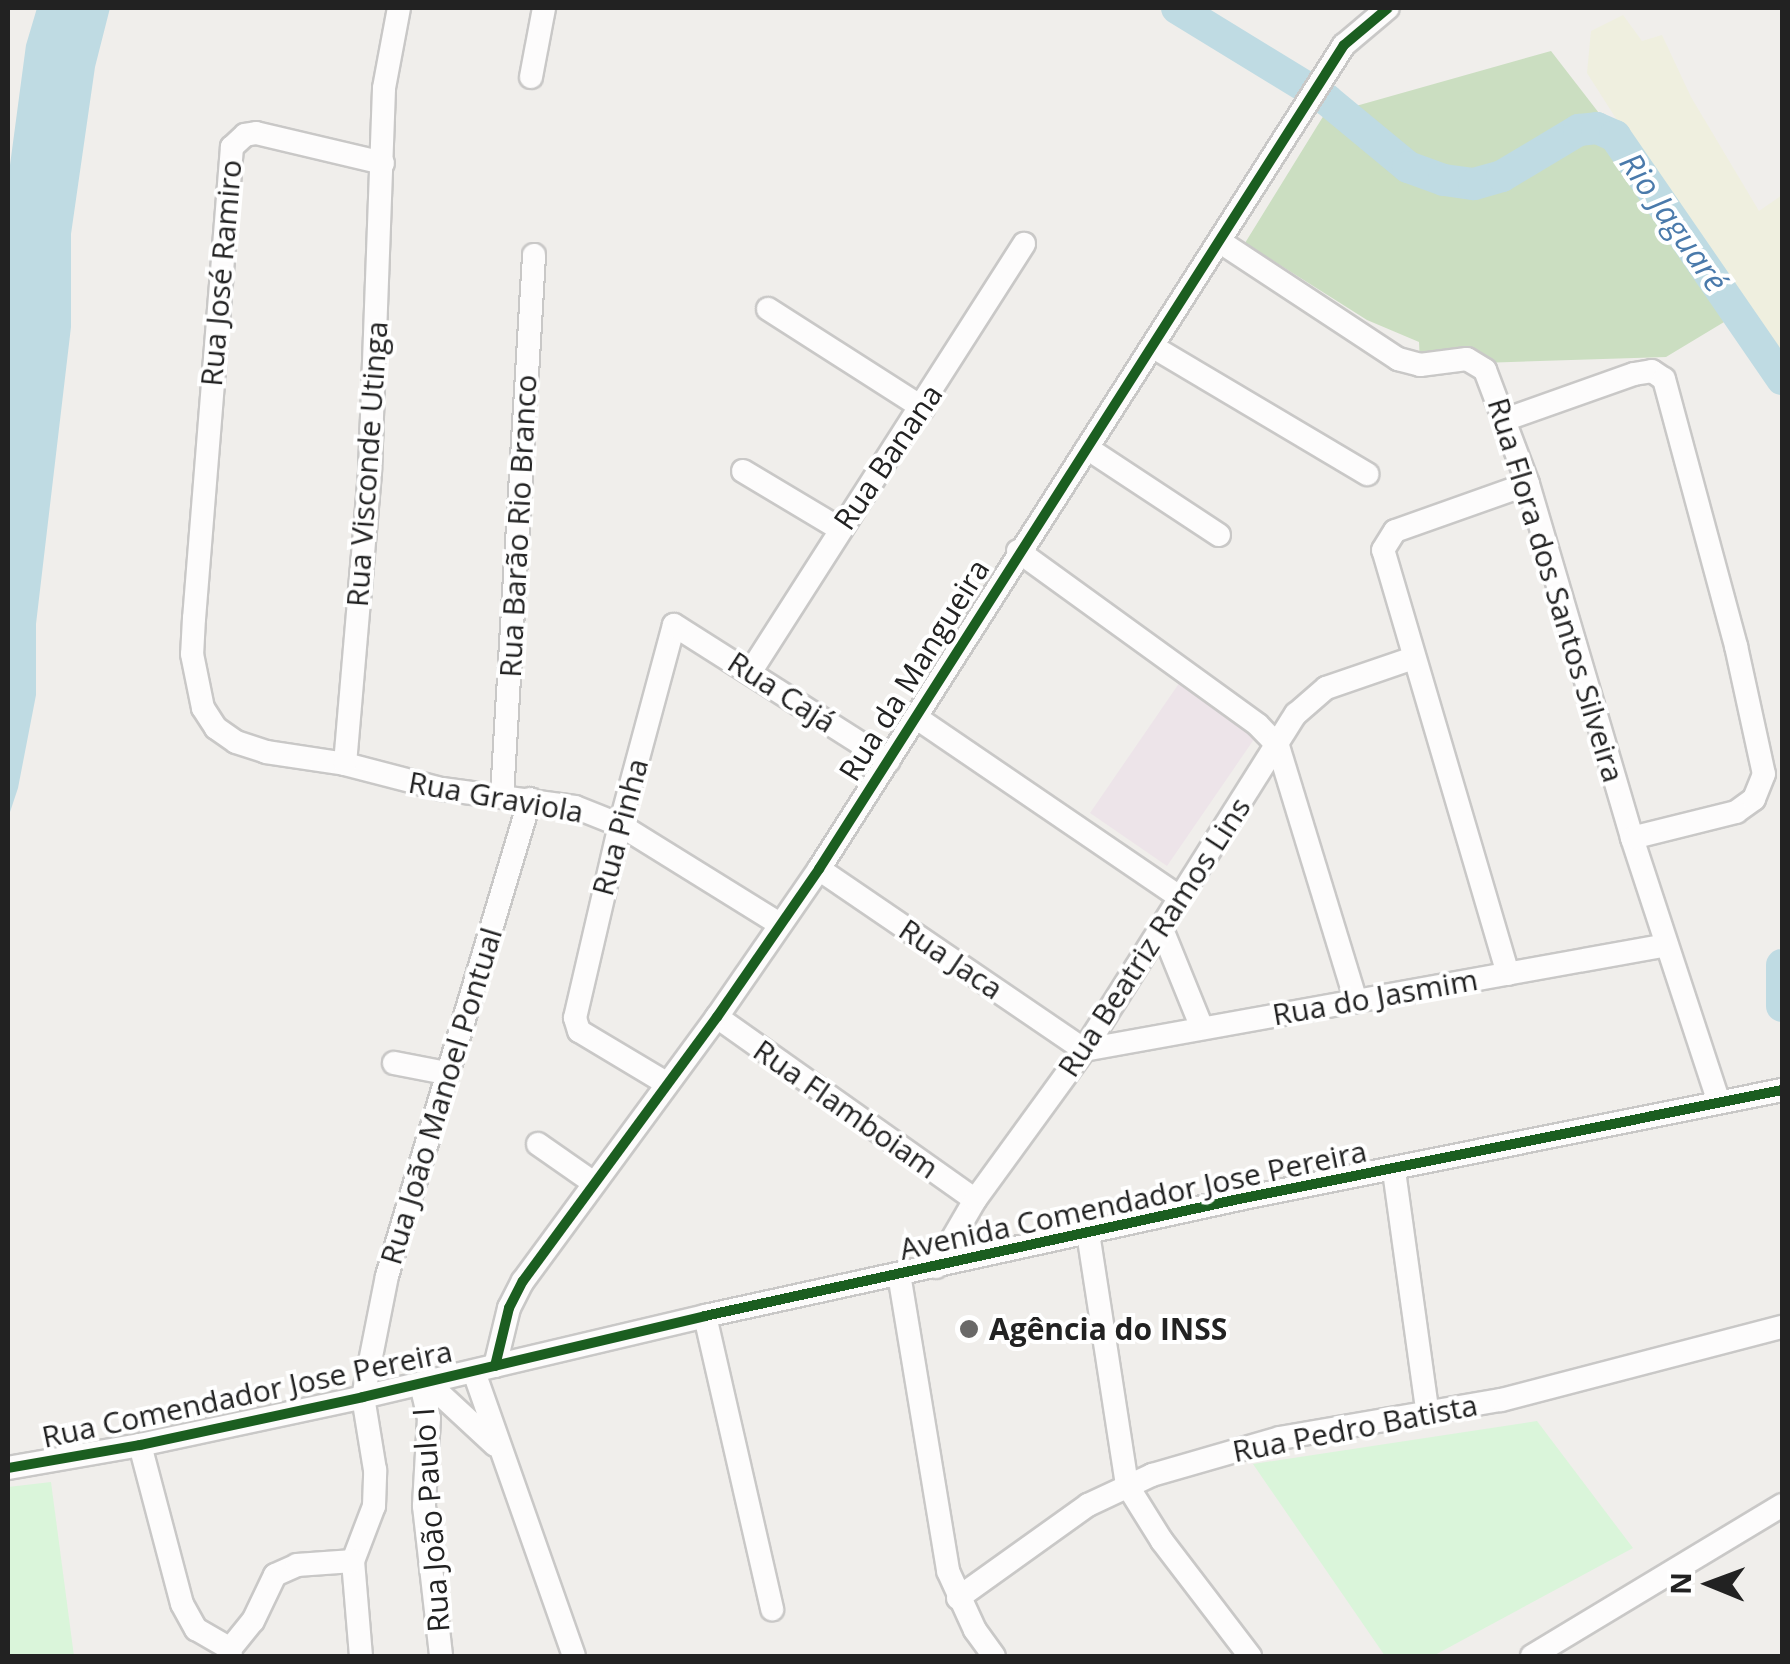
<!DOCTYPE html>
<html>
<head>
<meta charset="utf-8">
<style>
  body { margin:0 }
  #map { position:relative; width:1790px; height:1664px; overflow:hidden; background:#f0eeeb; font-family:"Open Sans",sans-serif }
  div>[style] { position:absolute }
  .industrial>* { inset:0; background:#ede4e9 }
  .farmland>* { inset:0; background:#efefdf }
  .forest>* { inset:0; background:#cbdec1 }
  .park>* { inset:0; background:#daf5da }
  .water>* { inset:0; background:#bfdbe3 }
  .river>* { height:32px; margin:-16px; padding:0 16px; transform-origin:16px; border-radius:16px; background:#bfdbe3 }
  .roads { filter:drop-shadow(2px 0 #c9c8c7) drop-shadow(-2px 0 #c9c8c7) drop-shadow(0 2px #c9c8c7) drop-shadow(0 -2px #c9c8c7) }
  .minor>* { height:22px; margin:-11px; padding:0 11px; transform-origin:11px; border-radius:11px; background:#fdfcfc }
  .cycleway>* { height:10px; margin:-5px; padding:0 5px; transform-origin:5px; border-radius:5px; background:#1b5e20 }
  .dots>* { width:28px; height:28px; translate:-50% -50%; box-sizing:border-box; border:5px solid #fff; border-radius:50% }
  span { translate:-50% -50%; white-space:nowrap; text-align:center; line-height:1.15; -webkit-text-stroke:8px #fff; paint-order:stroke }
  .street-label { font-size:30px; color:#222 }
  .poi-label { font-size:30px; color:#222; font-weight:700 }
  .left { translate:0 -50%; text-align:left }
  .water-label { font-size:32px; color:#4a7aab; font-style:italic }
  .frame { position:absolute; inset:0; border:10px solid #222; pointer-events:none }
  .north { position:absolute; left:1660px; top:1534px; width:100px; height:100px; -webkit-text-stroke:8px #fff; paint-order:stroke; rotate:271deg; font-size:28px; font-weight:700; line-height:40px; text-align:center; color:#222 }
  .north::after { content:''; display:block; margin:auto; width:35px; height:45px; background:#222; clip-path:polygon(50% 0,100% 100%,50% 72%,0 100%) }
</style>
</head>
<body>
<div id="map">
  <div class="industrial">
    <i style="clip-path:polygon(1182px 679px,1259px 732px,1167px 866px,1090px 813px)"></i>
  </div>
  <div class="farmland">
    <i style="clip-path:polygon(1623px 15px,1642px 41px,1662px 35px,1691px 97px,1759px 211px,1782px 195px,1782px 379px,1587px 73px,1591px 31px)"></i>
  </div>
  <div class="forest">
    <i style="clip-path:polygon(1551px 51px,1749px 307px,1666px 357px,1420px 365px,1419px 342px,1367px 320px,1245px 243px,1324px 115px)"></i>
  </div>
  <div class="park">
    <i style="clip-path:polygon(1537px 1421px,1633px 1548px,1433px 1656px,1385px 1656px,1253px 1464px)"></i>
    <i style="clip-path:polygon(51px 1482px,74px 1656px,8px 1656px,8px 1487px)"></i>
  </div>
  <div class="water">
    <i style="clip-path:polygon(37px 8px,110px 8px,95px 67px,71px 234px,71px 327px,36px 624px,36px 695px,18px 788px,8px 818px,8px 180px,26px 45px)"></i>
  </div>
  <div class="river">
    <i style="left:1177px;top:8px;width:176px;rotate:31.5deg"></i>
    <i style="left:1327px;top:100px;width:105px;rotate:39.6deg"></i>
    <i style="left:1408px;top:167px;width:38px;rotate:20deg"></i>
    <i style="left:1444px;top:180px;width:30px;rotate:8deg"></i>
    <i style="left:1474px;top:184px;width:29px;rotate:-16deg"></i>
    <i style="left:1502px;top:176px;width:90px;rotate:-30.9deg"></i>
    <i style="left:1579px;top:130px;width:18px;rotate:-6deg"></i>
    <i style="left:1597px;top:128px;width:20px;rotate:24deg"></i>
    <i style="left:1615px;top:136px;width:295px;rotate:55.5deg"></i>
    <i style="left:1782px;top:965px;width:41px;rotate:90deg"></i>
  </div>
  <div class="roads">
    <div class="minor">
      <i style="left:531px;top:77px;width:70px;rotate:-79.3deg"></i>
      <i style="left:383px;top:163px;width:130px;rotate:-166.7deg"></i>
      <i style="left:256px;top:133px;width:11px;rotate:170deg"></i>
      <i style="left:245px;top:135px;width:18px;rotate:137deg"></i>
      <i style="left:232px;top:147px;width:473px;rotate:94.6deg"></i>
      <i style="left:194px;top:618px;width:36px;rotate:93deg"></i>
      <i style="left:192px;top:654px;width:55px;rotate:78.5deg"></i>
      <i style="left:203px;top:708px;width:24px;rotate:57deg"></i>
      <i style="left:216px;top:728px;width:24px;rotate:35deg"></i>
      <i style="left:236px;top:742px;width:32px;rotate:18deg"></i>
      <i style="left:266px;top:752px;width:80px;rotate:8.6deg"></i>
      <i style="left:345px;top:764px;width:100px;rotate:14.5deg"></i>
      <i style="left:442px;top:789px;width:134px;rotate:7.7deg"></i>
      <i style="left:575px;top:807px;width:48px;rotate:21.8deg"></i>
      <i style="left:620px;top:825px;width:186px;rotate:31.8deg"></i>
      <i style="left:1222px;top:243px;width:211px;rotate:33.4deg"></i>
      <i style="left:1398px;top:359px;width:23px;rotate:15deg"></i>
      <i style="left:1420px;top:365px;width:47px;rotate:-7.3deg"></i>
      <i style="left:1467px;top:359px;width:21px;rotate:31deg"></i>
      <i style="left:1485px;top:370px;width:122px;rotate:69.3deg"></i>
      <i style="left:1528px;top:484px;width:369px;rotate:73.6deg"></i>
      <i style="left:1632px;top:838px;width:276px;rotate:71.8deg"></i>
      <i style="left:768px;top:309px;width:184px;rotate:32.6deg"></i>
      <i style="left:1155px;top:348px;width:247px;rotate:30.7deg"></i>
      <i style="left:1507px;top:419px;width:135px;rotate:-19.5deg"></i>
      <i style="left:1634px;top:374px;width:18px;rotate:-9deg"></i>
      <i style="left:1652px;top:371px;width:14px;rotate:34deg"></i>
      <i style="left:1664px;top:379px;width:277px;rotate:74.9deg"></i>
      <i style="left:1736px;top:646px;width:131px;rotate:77.7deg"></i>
      <i style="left:1764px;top:774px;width:27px;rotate:112deg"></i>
      <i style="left:1754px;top:799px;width:22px;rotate:144deg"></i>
      <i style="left:1736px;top:812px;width:107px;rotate:166deg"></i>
      <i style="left:1087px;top:448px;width:158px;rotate:33.4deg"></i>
      <i style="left:743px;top:471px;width:113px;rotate:30.9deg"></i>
      <i style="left:1018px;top:551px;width:296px;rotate:35.9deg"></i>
      <i style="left:1258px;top:725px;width:29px;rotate:46deg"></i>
      <i style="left:1278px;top:746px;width:267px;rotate:73deg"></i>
      <i style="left:751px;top:671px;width:507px;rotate:-57.41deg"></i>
      <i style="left:917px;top:718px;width:316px;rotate:34.3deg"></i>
      <i style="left:345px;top:764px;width:294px;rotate:-85.1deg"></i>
      <i style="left:370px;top:471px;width:383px;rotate:-87.9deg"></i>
      <i style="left:384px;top:88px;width:81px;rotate:-79.4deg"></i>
      <i style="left:502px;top:796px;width:542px;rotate:-86.61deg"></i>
      <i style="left:819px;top:869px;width:321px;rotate:34.3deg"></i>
      <i style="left:1084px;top:1050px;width:592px;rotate:-10.21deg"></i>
      <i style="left:1161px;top:927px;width:109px;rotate:67.9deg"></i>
      <i style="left:1508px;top:974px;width:442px;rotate:-106.4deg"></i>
      <i style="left:1383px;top:550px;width:22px;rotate:-58deg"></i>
      <i style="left:1395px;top:531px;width:141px;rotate:-19.5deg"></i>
      <i style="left:717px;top:1017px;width:316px;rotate:35.3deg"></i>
      <i style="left:394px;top:1063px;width:53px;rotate:10.9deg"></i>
      <i style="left:666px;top:1083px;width:101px;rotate:-149.1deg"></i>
      <i style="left:579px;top:1031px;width:14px;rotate:-107deg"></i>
      <i style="left:575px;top:1018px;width:198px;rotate:-76.9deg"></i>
      <i style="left:620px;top:825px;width:207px;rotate:-74.9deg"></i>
      <i style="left:674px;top:625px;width:254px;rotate:32.4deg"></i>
      <i style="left:538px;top:1144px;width:68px;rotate:34.9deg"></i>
      <i style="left:1394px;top:1171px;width:241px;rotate:82.1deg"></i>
      <i style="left:1088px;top:1233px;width:255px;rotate:81.2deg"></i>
      <i style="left:1127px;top:1485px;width:66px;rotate:58deg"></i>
      <i style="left:1162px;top:1541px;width:145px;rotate:52.6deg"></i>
      <i style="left:936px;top:1267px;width:78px;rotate:-59.8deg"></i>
      <i style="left:975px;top:1200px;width:185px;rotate:-54deg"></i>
      <i style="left:1084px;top:1050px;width:397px;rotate:-57.8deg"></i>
      <i style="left:1296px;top:714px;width:40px;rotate:-41deg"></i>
      <i style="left:1326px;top:688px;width:92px;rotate:-19deg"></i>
      <i style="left:899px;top:1274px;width:301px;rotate:80.6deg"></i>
      <i style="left:948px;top:1571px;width:65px;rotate:65.4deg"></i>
      <i style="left:975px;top:1630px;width:32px;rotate:54deg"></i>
      <i style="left:705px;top:1316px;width:301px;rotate:77.1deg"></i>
      <i style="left:495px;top:1366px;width:60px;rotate:-76.4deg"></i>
      <i style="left:509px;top:1308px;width:30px;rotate:-63deg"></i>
      <i style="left:523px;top:1281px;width:328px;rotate:-53.7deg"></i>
      <i style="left:717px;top:1017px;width:180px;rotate:-55.4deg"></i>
      <i style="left:819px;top:869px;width:977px;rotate:-57.5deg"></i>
      <i style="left:1344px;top:45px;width:57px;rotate:-40.1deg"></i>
      <i style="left:474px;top:1372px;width:301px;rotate:70.6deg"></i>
      <i style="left:427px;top:1382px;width:93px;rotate:42.8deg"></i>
      <i style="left:421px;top:1384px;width:35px;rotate:77deg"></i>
      <i style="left:429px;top:1418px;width:88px;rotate:93.3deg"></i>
      <i style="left:424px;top:1506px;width:151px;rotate:83.5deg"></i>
      <i style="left:140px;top:1445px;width:164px;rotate:75.2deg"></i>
      <i style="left:182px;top:1604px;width:29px;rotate:61deg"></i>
      <i style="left:196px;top:1629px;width:39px;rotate:30deg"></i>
      <i style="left:230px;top:1649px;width:7px;rotate:82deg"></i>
      <i style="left:8px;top:1468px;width:134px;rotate:-9.9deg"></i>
      <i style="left:140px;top:1445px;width:228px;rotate:-12.1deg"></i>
      <i style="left:363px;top:1397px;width:351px;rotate:-13.3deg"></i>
      <i style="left:705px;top:1316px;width:547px;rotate:-12.36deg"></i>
      <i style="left:1239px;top:1199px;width:554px;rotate:-11.35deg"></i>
      <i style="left:353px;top:1561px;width:59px;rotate:-69.1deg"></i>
      <i style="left:374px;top:1506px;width:36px;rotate:-88deg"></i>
      <i style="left:375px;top:1470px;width:74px;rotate:-99.3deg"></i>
      <i style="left:363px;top:1397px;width:123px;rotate:-78.8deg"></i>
      <i style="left:387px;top:1276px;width:498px;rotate:-73.3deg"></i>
      <i style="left:353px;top:1561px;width:95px;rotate:85.2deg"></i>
      <i style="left:958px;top:1598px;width:160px;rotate:-35.6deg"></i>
      <i style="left:1088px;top:1505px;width:71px;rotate:-25.1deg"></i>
      <i style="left:1152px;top:1475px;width:133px;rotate:-16.1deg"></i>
      <i style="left:1280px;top:1438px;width:224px;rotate:-9.8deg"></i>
      <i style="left:1501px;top:1400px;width:290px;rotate:-14.6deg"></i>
      <i style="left:230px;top:1649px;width:36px;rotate:-51deg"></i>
      <i style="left:253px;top:1621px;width:51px;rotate:-64.4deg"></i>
      <i style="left:275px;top:1575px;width:24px;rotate:-24deg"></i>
      <i style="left:297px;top:1565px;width:56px;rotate:-4.1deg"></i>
      <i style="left:1532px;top:1656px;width:292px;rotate:-31.1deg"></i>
    </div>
  </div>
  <div class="cycleway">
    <i style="left:495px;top:1366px;width:60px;rotate:-76.4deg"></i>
    <i style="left:509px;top:1308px;width:30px;rotate:-63deg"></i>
    <i style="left:523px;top:1281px;width:328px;rotate:-53.7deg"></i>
    <i style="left:717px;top:1017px;width:180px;rotate:-55.4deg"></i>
    <i style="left:819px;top:869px;width:977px;rotate:-57.5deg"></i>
    <i style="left:1344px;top:45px;width:57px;rotate:-40.1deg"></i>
    <i style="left:8px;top:1468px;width:134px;rotate:-9.9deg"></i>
    <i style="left:140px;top:1445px;width:228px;rotate:-12.1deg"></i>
    <i style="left:363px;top:1397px;width:351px;rotate:-13.3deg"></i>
    <i style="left:705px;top:1316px;width:547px;rotate:-12.36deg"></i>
    <i style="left:1239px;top:1199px;width:554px;rotate:-11.35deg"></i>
  </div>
  <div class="dots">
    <i style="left:969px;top:1329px;background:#6a6968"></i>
  </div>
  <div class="street-label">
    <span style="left:221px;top:273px;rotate:-85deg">Rua José Ramiro</span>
    <span style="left:888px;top:457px;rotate:-56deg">Rua Banana</span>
    <span style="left:367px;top:464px;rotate:-86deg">Rua Visconde Utinga</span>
    <span style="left:518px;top:526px;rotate:-87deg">Rua Barão Rio Branco</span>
    <span style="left:1556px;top:590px;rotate:73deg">Rua Flora dos Santos Silveira</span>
    <span style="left:914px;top:670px;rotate:-58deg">Rua da Mangueira</span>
    <span style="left:782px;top:692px;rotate:33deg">Rua Cajá</span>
    <span style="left:496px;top:797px;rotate:10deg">Rua Graviola</span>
    <span style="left:620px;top:827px;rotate:-75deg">Rua Pinha</span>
    <span style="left:1154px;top:937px;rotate:-57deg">Rua Beatriz Ramos Lins</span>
    <span style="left:951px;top:959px;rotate:34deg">Rua Jaca</span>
    <span style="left:1375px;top:997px;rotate:-10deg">Rua do Jasmim</span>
    <span style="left:441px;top:1096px;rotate:-73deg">Rua João Manoel Pontual</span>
    <span style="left:846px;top:1109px;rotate:35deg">Rua Flamboiam</span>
    <span style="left:1133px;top:1200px;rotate:-12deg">Avenida Comendador Jose Pereira</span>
    <span style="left:247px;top:1394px;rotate:-12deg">Rua Comendador Jose Pereira</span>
    <span style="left:1355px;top:1428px;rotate:-11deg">Rua Pedro Batista</span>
    <span style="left:431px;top:1520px;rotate:-94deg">Rua João Paulo I</span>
  </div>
  <div class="poi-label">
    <span class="left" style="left:989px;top:1329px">Agência do INSS</span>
  </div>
  <div class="water-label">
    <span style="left:1674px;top:222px;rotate:55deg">Rio Jaguaré</span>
  </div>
  <div class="frame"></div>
  <div class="north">N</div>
</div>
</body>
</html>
